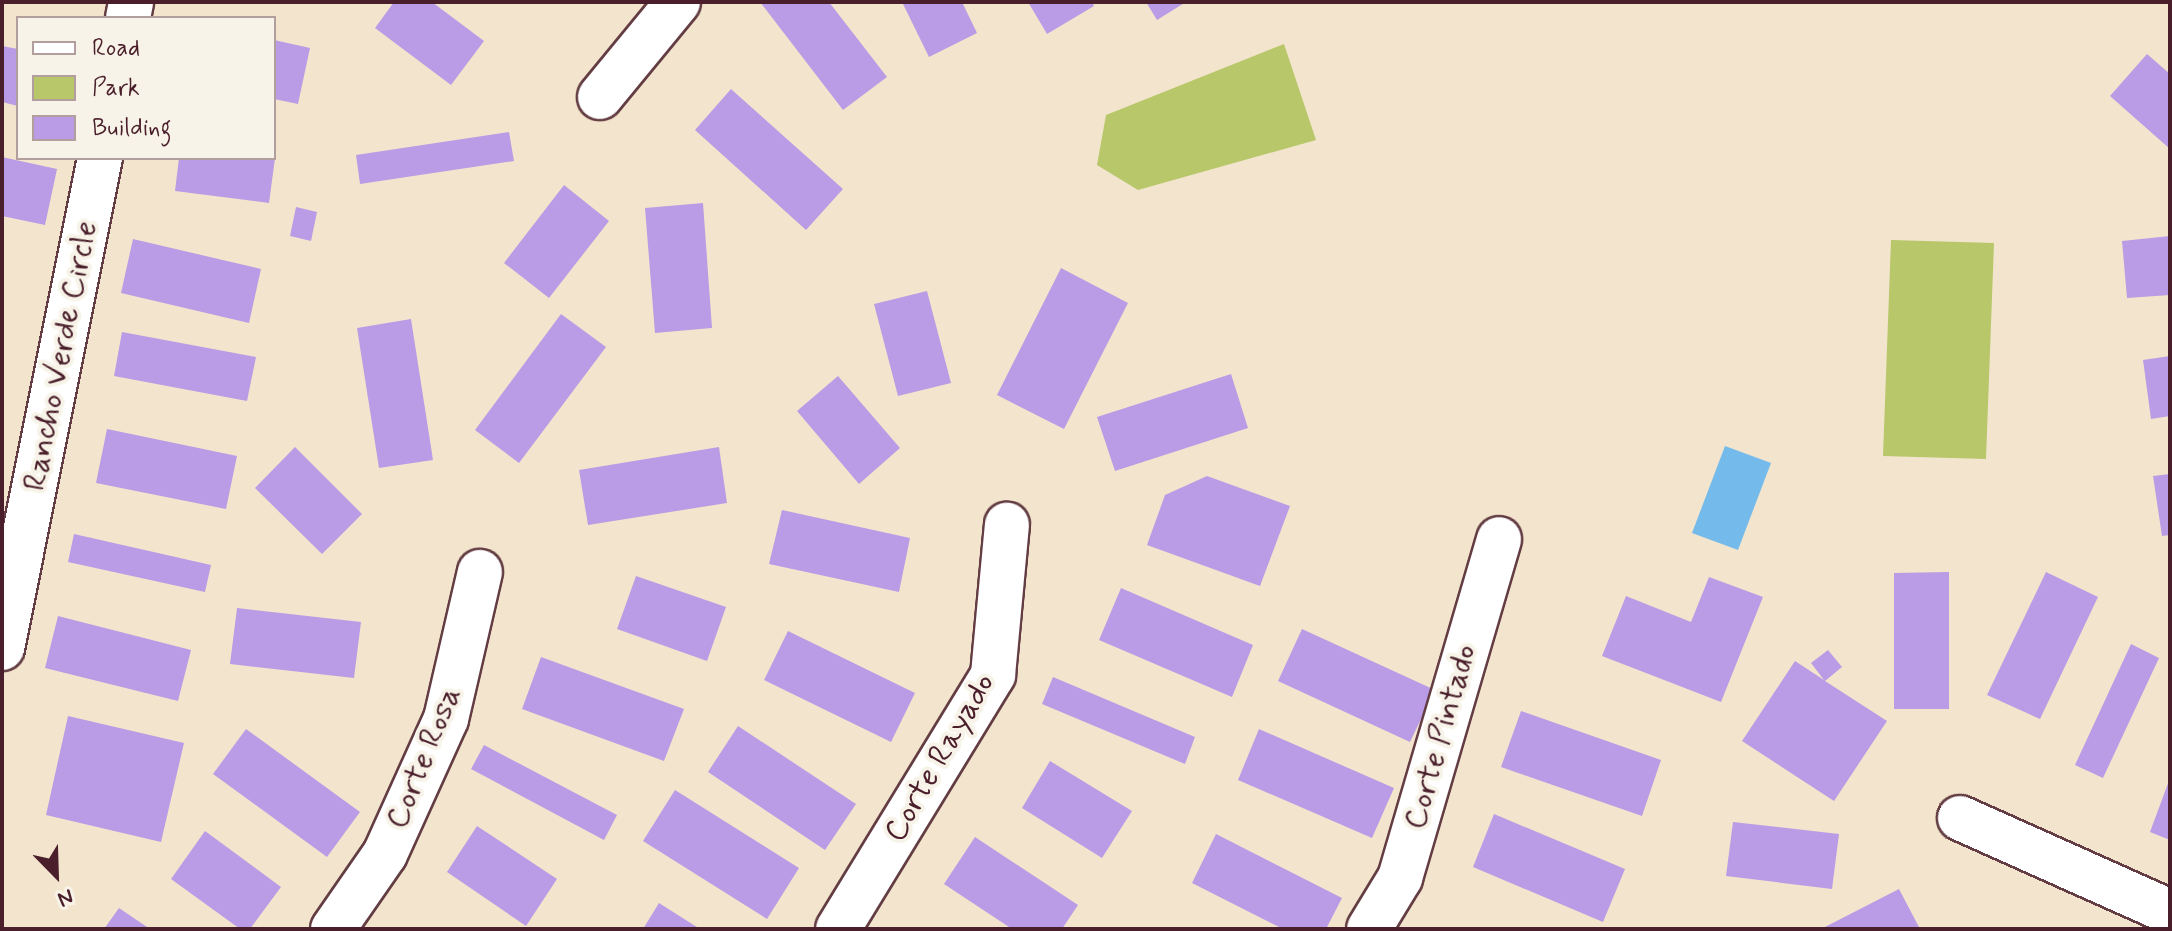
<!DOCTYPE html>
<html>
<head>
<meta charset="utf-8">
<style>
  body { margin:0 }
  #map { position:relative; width:2172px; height:931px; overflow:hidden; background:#f3e5cd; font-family:Mynerve,sans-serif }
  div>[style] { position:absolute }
  .green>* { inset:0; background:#b7c76a }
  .water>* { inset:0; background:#74bbec }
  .building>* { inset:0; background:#b99ce5 }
  .roads { filter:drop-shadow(2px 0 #633d43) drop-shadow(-2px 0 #633d43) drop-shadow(0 2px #633d43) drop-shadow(0 -2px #633d43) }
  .minor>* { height:44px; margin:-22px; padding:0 22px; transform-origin:22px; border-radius:22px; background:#fff }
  span { translate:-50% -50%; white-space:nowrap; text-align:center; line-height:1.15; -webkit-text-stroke:8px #f7f3e8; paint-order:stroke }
  .street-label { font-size:32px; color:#4a1f2b }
  .frame { position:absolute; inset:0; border:4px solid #4a1f2b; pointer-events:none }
  .legend { position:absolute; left:16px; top:16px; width:260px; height:144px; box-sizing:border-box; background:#f7f3e8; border:2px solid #b29e9c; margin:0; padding:10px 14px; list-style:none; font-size:24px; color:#4a1f2b }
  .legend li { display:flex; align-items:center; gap:16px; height:40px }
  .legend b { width:40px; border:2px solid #b29e9c }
  .north { position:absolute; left:16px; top:835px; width:80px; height:80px; -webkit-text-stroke:6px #f7f3e8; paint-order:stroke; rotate:157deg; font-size:22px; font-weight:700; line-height:32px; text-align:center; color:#4a1f2b }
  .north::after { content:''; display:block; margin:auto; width:28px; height:36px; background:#4a1f2b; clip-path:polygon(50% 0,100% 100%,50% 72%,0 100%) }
</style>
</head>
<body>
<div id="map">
  <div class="green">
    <i style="clip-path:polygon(1284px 44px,1316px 140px,1138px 190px,1097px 165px,1106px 115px)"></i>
    <i style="clip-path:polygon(1891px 240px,1994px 243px,1986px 459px,1883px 456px)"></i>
  </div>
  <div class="water">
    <i style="clip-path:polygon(1725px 446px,1771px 463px,1738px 550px,1692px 533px)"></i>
  </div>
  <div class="building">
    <i style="clip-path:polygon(394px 2px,432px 2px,484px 41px,451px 85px,375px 28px)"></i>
    <i style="clip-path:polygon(760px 2px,829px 2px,887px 77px,843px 110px)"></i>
    <i style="clip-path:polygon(902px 2px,962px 2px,977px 33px,929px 57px)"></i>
    <i style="clip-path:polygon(1028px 2px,1092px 2px,1094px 6px,1047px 34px)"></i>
    <i style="clip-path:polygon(1146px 2px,1186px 2px,1157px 20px)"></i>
    <i style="clip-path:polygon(274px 40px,310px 48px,298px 104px,274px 99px)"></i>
    <i style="clip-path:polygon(2px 46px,18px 49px,18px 106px,2px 102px)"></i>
    <i style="clip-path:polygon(2147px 54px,2170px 74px,2170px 149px,2110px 96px)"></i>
    <i style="clip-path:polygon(731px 89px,843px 189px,806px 230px,695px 130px)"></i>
    <i style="clip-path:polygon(509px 132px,514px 161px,360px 184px,356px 155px)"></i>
    <i style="clip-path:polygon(2px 157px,57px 169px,45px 225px,2px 216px)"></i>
    <i style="clip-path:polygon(179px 158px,275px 158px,269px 203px,175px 191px)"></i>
    <i style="clip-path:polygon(564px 185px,609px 221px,549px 298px,504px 263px)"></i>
    <i style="clip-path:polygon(703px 203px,712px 328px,655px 333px,645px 208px)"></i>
    <i style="clip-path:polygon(296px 207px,317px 212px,311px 241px,290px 236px)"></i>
    <i style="clip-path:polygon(2170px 236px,2170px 295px,2127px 298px,2122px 241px)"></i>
    <i style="clip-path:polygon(133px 239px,261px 269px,249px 323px,121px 293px)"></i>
    <i style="clip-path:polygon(1061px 268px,1128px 303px,1064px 429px,997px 395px)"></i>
    <i style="clip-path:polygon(927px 291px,951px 383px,898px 396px,874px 304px)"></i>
    <i style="clip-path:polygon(561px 314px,606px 347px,519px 463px,475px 430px)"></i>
    <i style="clip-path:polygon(411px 319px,433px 460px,379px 468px,357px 328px)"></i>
    <i style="clip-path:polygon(122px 332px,256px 357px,247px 401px,114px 376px)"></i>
    <i style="clip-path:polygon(2170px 356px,2170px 416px,2151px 419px,2143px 360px)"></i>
    <i style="clip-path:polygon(1231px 374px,1248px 428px,1115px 471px,1097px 417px)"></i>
    <i style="clip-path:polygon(838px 376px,900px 448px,859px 484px,797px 411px)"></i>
    <i style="clip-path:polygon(107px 429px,237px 456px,226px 509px,96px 483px)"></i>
    <i style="clip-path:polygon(295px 447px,362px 514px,322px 554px,255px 488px)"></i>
    <i style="clip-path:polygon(719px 447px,727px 503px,588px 525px,579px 470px)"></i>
    <i style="clip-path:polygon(2170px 474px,2170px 535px,2162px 536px,2153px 476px)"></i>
    <i style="clip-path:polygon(1207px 476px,1290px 506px,1260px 586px,1147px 545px,1165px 495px)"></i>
    <i style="clip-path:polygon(782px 510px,910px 538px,899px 592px,769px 564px)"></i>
    <i style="clip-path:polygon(74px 534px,211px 565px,205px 592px,68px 562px)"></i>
    <i style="clip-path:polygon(1949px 572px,1949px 709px,1894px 709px,1894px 573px)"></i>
    <i style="clip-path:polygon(2046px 572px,2098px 597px,2040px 719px,1987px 695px)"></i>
    <i style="clip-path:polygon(636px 576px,726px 607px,707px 661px,617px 629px)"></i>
    <i style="clip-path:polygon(1709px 577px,1763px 597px,1721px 702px,1602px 656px,1626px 596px,1691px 622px)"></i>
    <i style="clip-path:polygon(1121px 588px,1253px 645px,1232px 697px,1099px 640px)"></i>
    <i style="clip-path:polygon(237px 608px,361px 622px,354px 678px,230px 664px)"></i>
    <i style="clip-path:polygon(58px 616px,191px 650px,178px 701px,45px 668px)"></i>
    <i style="clip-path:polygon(1302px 629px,1435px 690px,1410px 742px,1278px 681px)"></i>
    <i style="clip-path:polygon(788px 631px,915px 693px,891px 742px,764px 680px)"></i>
    <i style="clip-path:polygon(2131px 644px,2159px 658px,2103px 778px,2075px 765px)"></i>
    <i style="clip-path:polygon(1828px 650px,1842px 667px,1825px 681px,1887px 721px,1834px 801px,1742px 741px,1795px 661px,1824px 680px,1811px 663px)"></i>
    <i style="clip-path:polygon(541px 657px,684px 709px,664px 761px,522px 709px)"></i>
    <i style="clip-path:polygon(1053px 677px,1195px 737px,1185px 764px,1042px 704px)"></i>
    <i style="clip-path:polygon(1521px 711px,1661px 760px,1642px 816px,1501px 767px)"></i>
    <i style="clip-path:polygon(68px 716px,184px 743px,161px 842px,46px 815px)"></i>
    <i style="clip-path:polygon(738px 726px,856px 804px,825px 850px,708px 772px)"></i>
    <i style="clip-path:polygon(246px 729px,360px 812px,327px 857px,213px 774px)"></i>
    <i style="clip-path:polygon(1259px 729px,1394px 788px,1372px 838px,1238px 780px)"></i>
    <i style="clip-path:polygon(484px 745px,617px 815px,604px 840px,471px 769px)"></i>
    <i style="clip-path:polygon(1050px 761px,1132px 811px,1102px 858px,1022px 808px)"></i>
    <i style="clip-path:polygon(2170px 778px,2170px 840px,2150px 832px)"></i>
    <i style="clip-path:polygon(675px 790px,799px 868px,767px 919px,643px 841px)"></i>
    <i style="clip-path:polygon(1494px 814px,1625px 869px,1603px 922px,1473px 867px)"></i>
    <i style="clip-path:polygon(1733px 822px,1839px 834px,1832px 889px,1726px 876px)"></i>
    <i style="clip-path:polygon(477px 826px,557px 879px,526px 926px,447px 872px)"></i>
    <i style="clip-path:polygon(205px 831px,281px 887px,250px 929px,240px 929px,171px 879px)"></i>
    <i style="clip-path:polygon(1216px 834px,1342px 898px,1326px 929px,1283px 929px,1192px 883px)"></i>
    <i style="clip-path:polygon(975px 837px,1078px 905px,1062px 929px,1012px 929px,944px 884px)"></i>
    <i style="clip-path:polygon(1899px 889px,1920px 929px,1821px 929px)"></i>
    <i style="clip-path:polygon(659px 903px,700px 929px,643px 929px)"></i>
    <i style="clip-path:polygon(119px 908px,150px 929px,104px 929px)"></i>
  </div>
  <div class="roads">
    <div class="minor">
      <i style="left:128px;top:18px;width:16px;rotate:-79deg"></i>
      <i style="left:600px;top:97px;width:123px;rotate:-50.6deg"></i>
      <i style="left:2px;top:648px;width:500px;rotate:-78.7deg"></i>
      <i style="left:1960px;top:818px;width:230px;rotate:24.1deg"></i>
      <i style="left:333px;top:929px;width:91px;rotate:-55.3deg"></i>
      <i style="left:385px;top:854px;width:148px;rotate:-65.7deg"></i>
      <i style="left:446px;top:719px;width:151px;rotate:-77deg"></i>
      <i style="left:838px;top:929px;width:298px;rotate:-58.6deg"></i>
      <i style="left:993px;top:675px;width:151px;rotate:-84.7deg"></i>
      <i style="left:1369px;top:929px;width:60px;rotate:-58.7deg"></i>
      <i style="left:1400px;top:878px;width:353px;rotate:-73.7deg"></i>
    </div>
  </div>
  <div class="street-label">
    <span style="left:61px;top:356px;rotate:-79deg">Rancho Verde Circle</span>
    <span style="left:1441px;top:737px;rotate:-74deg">Corte Pintado</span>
    <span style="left:424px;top:758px;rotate:-68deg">Corte Rosa</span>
    <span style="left:940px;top:758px;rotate:-60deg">Corte Rayado</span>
  </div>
  <div class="frame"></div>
  <ul class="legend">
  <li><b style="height:10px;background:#fff"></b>Road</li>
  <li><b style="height:22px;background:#b7c76a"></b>Park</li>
  <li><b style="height:22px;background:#b99ce5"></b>Building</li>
  </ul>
  <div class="north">N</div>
</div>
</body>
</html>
